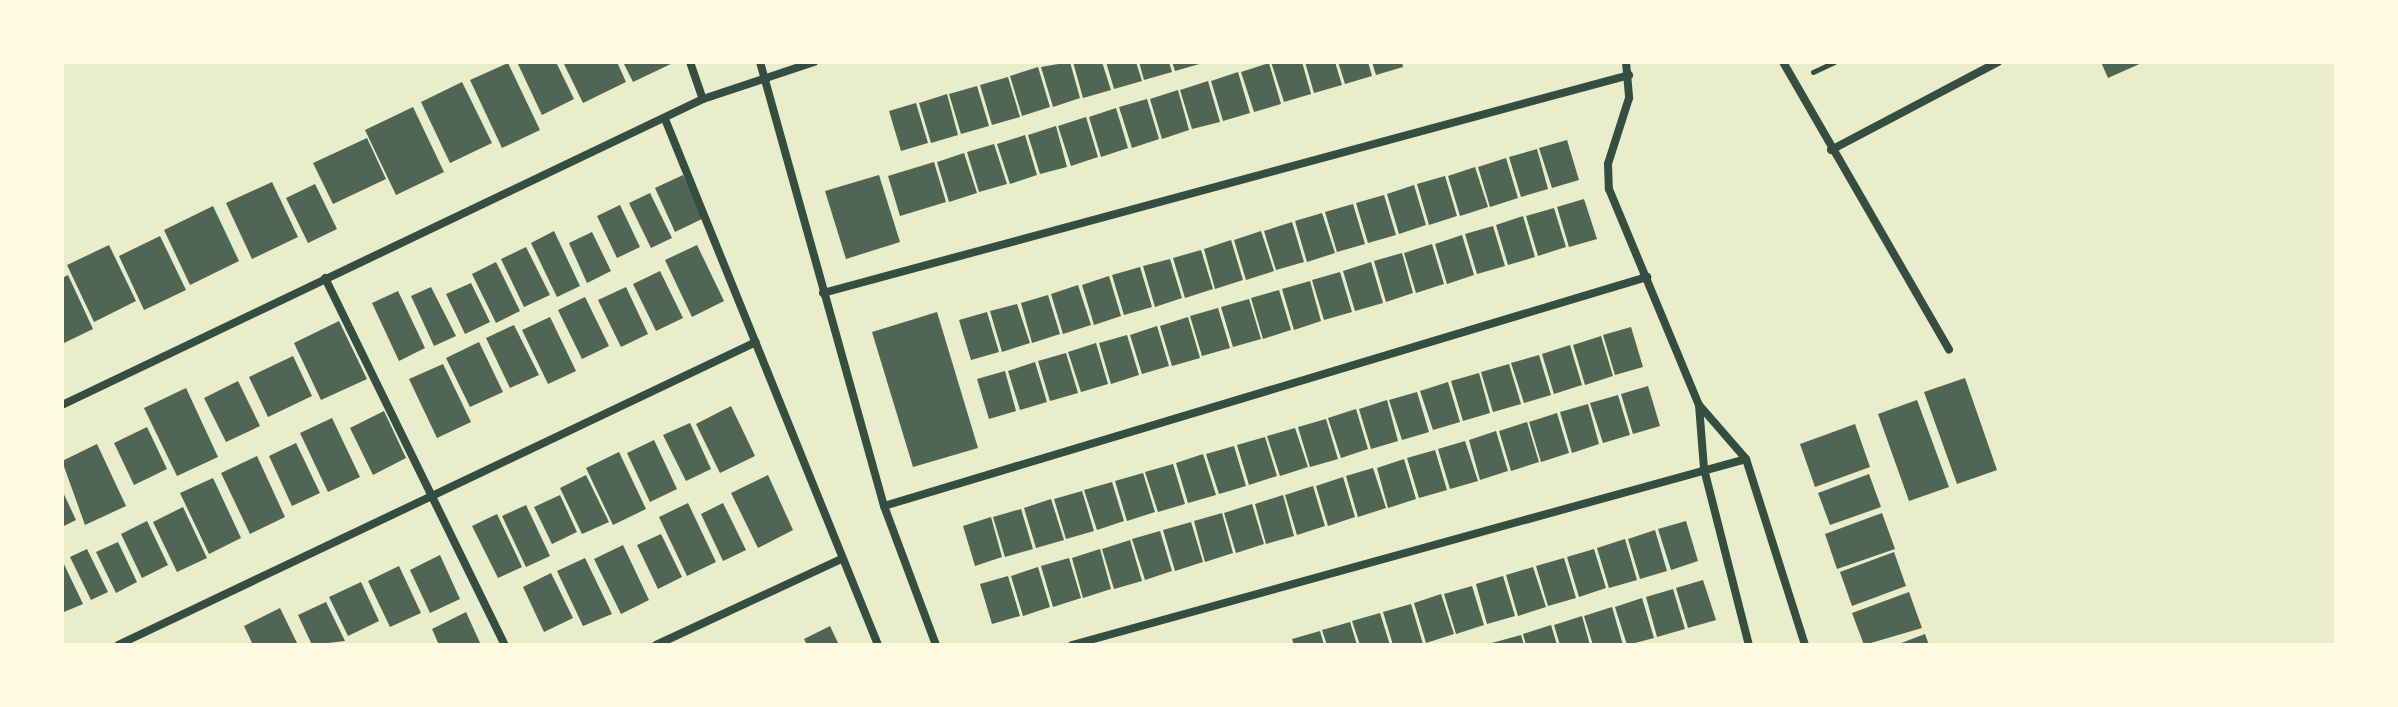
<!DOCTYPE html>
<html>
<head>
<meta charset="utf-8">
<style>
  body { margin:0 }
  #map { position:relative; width:2398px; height:707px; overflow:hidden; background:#e9edc9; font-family:"PT Sans Narrow",sans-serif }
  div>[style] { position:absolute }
  .building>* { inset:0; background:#4f6655 }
  .path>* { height:5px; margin:-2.5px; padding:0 2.5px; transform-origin:2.5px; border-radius:2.5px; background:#344e41 }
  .minor>* { height:8px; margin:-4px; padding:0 4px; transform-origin:4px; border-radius:4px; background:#344e41 }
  span { translate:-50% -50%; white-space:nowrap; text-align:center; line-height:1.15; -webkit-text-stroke:7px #fefae0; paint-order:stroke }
  .frame { position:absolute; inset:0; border:64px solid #fefae0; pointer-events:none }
</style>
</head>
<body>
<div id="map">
  <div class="building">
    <i style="clip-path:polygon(517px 62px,556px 62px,574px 99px,542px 115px)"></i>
    <i style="clip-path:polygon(563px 62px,617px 62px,626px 82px,583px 103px)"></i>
    <i style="clip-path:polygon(623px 62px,675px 62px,633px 82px)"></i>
    <i style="clip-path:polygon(1070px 62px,1080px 98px,1053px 107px,1041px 67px)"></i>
    <i style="clip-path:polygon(1073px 62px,1102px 62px,1111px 90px,1083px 98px)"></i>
    <i style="clip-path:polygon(1106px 62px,1136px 62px,1142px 81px,1114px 89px)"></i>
    <i style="clip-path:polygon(1139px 62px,1169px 62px,1172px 72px,1144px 80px)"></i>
    <i style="clip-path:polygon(1172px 62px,1203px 62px,1203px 63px,1175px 71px)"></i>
    <i style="clip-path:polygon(1271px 62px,1302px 62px,1311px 94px,1284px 102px)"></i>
    <i style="clip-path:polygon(1305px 62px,1335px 62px,1342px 85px,1314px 93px)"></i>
    <i style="clip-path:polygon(1338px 62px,1368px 62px,1372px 76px,1345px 84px)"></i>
    <i style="clip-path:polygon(1372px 62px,1402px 62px,1403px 67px,1376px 75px)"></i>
    <i style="clip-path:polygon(2101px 62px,2144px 62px,2108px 78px)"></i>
    <i style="clip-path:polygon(508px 63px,540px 130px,502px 148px,470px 80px)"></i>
    <i style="clip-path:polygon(1269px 63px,1281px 104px,1254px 112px,1241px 72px)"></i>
    <i style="clip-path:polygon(1038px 67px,1050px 107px,1022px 116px,1010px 76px)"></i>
    <i style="clip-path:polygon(1238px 72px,1250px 113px,1223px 121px,1211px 81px)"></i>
    <i style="clip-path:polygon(1008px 77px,1020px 117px,992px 125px,980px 85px)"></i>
    <i style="clip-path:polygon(1208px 81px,1220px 122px,1192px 129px,1180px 90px)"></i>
    <i style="clip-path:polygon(462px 82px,492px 143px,450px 163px,421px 102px)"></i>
    <i style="clip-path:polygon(977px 86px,989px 126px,961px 134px,949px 94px)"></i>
    <i style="clip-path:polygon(1178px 90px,1189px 130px,1162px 139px,1150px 99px)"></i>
    <i style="clip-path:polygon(947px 94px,958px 135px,931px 143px,919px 103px)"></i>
    <i style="clip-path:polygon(1147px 99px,1159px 139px,1132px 148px,1119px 107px)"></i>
    <i style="clip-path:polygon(916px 103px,928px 143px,901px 151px,889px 111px)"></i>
    <i style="clip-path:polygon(413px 107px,444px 172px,396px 195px,365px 130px)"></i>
    <i style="clip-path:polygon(1116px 108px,1128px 148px,1101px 157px,1089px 117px)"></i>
    <i style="clip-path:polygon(1086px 117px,1098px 157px,1071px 166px,1058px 126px)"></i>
    <i style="clip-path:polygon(1056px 126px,1067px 167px,1040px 174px,1028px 135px)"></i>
    <i style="clip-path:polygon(1025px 135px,1037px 175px,1010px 184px,997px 144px)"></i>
    <i style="clip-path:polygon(367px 138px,386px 179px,333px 204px,313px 163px)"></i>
    <i style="clip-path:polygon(1567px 140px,1579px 180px,1552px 188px,1539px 148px)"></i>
    <i style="clip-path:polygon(994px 144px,1007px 184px,979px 192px,967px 152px)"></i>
    <i style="clip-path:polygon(1537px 149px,1548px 189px,1521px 197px,1509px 157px)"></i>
    <i style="clip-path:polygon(964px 153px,977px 193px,949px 202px,937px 162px)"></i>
    <i style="clip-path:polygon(1506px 158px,1518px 198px,1490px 207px,1478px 167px)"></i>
    <i style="clip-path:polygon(934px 162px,946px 202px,900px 216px,888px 176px)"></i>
    <i style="clip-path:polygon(1475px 167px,1488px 207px,1460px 216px,1448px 176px)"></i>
    <i style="clip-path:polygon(683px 175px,704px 218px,675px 232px,655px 188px)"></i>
    <i style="clip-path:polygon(879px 175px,900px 242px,846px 259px,825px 191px)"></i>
    <i style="clip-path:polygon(1445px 176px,1457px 216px,1429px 225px,1417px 184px)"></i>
    <i style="clip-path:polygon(272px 182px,298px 237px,252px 259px,226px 203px)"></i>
    <i style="clip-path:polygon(315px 184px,337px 229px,308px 243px,286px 198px)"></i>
    <i style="clip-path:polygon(1414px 185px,1426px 225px,1399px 234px,1387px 194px)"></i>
    <i style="clip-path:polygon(650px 193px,672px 238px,651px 248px,629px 203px)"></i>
    <i style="clip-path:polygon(1384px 195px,1396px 235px,1368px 243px,1356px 203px)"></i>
    <i style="clip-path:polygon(1584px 199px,1597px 239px,1569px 247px,1557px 207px)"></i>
    <i style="clip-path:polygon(1353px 204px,1365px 244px,1337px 252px,1325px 212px)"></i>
    <i style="clip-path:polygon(620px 205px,640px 247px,617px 258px,597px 216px)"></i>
    <i style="clip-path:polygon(213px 206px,239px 261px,190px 285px,164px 230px)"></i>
    <i style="clip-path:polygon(1554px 208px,1566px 247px,1538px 256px,1526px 216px)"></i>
    <i style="clip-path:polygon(1322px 213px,1335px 253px,1307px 262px,1295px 221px)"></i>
    <i style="clip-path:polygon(1523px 216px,1535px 257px,1508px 265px,1496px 225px)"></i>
    <i style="clip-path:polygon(1292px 222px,1304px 262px,1276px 270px,1264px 231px)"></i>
    <i style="clip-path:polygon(1493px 226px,1505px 266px,1477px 274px,1465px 234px)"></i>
    <i style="clip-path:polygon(554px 231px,580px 286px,557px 297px,531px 243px)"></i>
    <i style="clip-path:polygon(1261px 231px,1274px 271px,1246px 280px,1234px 240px)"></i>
    <i style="clip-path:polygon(592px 232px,611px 271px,587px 283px,569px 243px)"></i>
    <i style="clip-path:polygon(1462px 235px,1474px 275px,1447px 284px,1435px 244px)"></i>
    <i style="clip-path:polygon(160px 236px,186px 290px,144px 310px,119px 256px)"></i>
    <i style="clip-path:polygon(1231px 240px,1243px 280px,1215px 289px,1204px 249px)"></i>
    <i style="clip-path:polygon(1432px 244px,1444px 284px,1416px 293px,1404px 253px)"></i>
    <i style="clip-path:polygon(109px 245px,136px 301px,94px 322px,67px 265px)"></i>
    <i style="clip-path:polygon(697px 245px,724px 301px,692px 317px,665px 260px)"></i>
    <i style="clip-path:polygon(526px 247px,550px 295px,524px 307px,501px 259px)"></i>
    <i style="clip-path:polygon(1201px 250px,1213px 289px,1185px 298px,1173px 258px)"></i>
    <i style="clip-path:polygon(1402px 253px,1413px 293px,1386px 302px,1374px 261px)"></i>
    <i style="clip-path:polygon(1170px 259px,1182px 298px,1155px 307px,1143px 266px)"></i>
    <i style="clip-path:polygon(496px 262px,520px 311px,496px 323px,472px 274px)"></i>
    <i style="clip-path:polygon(1371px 262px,1383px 303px,1355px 311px,1343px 271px)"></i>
    <i style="clip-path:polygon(1140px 267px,1152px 307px,1124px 315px,1112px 275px)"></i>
    <i style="clip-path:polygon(660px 271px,683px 318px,656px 331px,633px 284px)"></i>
    <i style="clip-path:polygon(1340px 272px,1352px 312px,1324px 320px,1312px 280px)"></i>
    <i style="clip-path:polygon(68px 275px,93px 329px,62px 344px,62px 278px)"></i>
    <i style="clip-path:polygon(1109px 276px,1121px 316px,1094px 325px,1082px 285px)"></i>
    <i style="clip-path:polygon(1310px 281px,1321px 321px,1294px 330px,1282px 289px)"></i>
    <i style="clip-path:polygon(471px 283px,490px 322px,465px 334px,446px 294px)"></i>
    <i style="clip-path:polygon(1078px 285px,1091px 325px,1063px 334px,1051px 294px)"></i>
    <i style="clip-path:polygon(431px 287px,456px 336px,434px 346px,411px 296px)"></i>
    <i style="clip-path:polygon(626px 287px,648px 334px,621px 347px,598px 300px)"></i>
    <i style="clip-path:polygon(1279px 290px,1291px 330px,1263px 339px,1251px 298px)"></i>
    <i style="clip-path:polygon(398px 291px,425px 348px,399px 361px,372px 303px)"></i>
    <i style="clip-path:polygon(1048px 295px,1060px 334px,1032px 343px,1021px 303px)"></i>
    <i style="clip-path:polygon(585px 297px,609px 346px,582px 359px,558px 310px)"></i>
    <i style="clip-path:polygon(1249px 299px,1261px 339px,1233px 347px,1221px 307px)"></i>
    <i style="clip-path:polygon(1017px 304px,1030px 343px,1002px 352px,990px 311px)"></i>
    <i style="clip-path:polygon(1218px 308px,1230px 348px,1202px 356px,1190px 316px)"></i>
    <i style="clip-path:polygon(937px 312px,978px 448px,913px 467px,872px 332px)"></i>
    <i style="clip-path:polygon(987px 312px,999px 352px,971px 360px,959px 320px)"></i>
    <i style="clip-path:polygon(550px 317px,576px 371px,548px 384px,522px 330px)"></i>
    <i style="clip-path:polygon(1188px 317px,1200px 358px,1172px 366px,1160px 326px)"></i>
    <i style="clip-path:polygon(339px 321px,367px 379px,321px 400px,294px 343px)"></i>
    <i style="clip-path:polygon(514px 325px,539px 375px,510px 388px,486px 338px)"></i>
    <i style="clip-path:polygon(1157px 326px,1169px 366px,1142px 374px,1130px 335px)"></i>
    <i style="clip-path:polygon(1631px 327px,1643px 367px,1615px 375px,1603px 335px)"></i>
    <i style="clip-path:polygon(1127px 335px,1139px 375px,1111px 384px,1099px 343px)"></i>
    <i style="clip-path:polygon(1601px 336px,1613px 376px,1585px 385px,1573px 345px)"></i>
    <i style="clip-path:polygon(479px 342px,503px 392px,470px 407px,446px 358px)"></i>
    <i style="clip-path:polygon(1096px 343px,1108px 384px,1081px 392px,1068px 352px)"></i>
    <i style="clip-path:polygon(1570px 345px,1582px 385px,1554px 394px,1542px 354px)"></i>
    <i style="clip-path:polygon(1066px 353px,1078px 393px,1050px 401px,1038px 361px)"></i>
    <i style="clip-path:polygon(1539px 355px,1551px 395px,1524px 403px,1511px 363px)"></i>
    <i style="clip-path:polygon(293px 356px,312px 396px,268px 417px,249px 377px)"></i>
    <i style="clip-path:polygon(1035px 362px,1047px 402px,1020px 410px,1008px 371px)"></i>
    <i style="clip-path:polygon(443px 364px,471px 422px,437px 438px,409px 379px)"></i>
    <i style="clip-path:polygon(1509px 364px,1521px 404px,1493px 412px,1481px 372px)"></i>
    <i style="clip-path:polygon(1005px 371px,1016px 411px,989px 419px,977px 379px)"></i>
    <i style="clip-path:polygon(1479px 373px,1490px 413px,1463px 421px,1451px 381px)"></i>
    <i style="clip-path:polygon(1965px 378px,1997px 470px,1957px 484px,1924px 392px)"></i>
    <i style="clip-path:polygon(238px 381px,260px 426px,226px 442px,204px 398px)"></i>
    <i style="clip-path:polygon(1448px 382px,1460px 422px,1433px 430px,1420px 391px)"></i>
    <i style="clip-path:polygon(1648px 386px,1660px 426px,1633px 434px,1621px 394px)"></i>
    <i style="clip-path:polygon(186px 388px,218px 457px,177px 476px,144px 408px)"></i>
    <i style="clip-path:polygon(1417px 392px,1429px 432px,1402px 440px,1389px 400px)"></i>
    <i style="clip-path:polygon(1618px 395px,1630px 435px,1603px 443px,1590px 403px)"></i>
    <i style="clip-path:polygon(1387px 400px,1398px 441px,1371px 449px,1359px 409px)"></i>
    <i style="clip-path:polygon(1917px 400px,1949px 487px,1909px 501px,1878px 414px)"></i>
    <i style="clip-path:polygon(1588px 404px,1599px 444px,1572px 453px,1560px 412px)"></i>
    <i style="clip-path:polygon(731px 406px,755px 456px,720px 473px,696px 424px)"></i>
    <i style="clip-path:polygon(1356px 409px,1368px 449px,1341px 458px,1328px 418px)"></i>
    <i style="clip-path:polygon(384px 411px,406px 458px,373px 475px,350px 428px)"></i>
    <i style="clip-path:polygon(1557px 413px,1569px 453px,1541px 462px,1529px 422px)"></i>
    <i style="clip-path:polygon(332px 418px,360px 477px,328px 492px,300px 433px)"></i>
    <i style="clip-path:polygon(1326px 419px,1338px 459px,1310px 467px,1298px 427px)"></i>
    <i style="clip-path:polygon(1527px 422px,1539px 462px,1511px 471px,1499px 431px)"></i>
    <i style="clip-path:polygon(690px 423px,711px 469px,686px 481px,663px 435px)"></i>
    <i style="clip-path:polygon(1855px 424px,1870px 467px,1815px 487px,1800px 444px)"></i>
    <i style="clip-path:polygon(147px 427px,167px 469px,134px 485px,114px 443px)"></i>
    <i style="clip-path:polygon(1295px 428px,1308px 467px,1280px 476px,1267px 436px)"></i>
    <i style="clip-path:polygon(1496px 431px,1508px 471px,1480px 480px,1469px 440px)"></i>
    <i style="clip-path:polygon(1265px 437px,1277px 476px,1249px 485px,1237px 445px)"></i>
    <i style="clip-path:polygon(654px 440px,677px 489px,650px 502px,627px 453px)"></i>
    <i style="clip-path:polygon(1465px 441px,1478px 481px,1450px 489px,1438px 449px)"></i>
    <i style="clip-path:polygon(296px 443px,320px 493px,292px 506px,269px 456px)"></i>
    <i style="clip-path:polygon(97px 444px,126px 506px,85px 525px,62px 461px)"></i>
    <i style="clip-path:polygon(1234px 446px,1246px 486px,1219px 494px,1206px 454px)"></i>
    <i style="clip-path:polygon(1435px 450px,1447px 490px,1419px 498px,1407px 458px)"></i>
    <i style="clip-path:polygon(619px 452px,646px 509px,613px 525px,586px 468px)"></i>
    <i style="clip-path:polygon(1203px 454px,1216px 495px,1188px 503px,1176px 463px)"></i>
    <i style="clip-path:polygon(257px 456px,285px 517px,250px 534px,221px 473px)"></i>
    <i style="clip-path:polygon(1404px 459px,1416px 499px,1388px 508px,1377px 468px)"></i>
    <i style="clip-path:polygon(1173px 464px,1185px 504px,1158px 512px,1145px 472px)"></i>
    <i style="clip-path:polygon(1373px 468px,1386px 508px,1358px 517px,1346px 476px)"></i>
    <i style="clip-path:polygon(1143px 473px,1155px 512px,1127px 521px,1115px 481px)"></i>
    <i style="clip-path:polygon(1869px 474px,1881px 507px,1830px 525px,1818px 493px)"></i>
    <i style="clip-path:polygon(586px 475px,609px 522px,582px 534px,560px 488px)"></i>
    <i style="clip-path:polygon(768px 475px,793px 530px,758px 548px,731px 493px)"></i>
    <i style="clip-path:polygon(1343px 477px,1355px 517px,1328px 526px,1316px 486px)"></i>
    <i style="clip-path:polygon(213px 478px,241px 538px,209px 554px,180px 493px)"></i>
    <i style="clip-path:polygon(1112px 482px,1124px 521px,1097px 530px,1084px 490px)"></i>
    <i style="clip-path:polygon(1313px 486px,1325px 526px,1297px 535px,1285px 495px)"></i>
    <i style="clip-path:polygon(62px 490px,76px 520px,62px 527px)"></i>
    <i style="clip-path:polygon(1082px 491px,1094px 531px,1066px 539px,1054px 499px)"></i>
    <i style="clip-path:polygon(560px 495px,577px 532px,552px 544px,534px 507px)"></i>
    <i style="clip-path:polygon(1283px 495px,1294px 536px,1266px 544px,1255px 504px)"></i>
    <i style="clip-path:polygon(1051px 499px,1064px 540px,1036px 548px,1024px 508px)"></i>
    <i style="clip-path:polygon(688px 503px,716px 562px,687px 576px,659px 517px)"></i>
    <i style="clip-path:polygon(723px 503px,746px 550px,723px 561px,701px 514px)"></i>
    <i style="clip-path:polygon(1252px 504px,1264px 544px,1236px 553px,1224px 513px)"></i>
    <i style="clip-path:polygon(526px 505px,550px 556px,526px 567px,502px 516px)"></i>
    <i style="clip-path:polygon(183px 507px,207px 558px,177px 572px,153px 522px)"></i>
    <i style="clip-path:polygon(1021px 509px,1033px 549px,1005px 557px,993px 517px)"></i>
    <i style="clip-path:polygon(1222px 513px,1233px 553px,1205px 562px,1194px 521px)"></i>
    <i style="clip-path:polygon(1882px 513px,1895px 549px,1837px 569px,1825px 534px)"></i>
    <i style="clip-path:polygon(497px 514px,522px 567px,498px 578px,472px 526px)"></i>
    <i style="clip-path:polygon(991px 517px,1002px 557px,975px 566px,963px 526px)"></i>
    <i style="clip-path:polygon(147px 521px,168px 565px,142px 578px,121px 534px)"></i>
    <i style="clip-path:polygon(1686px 521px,1698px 561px,1671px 570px,1658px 529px)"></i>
    <i style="clip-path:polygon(1191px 522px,1203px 562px,1175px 571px,1163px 530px)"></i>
    <i style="clip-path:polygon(1655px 530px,1667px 571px,1640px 579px,1628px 539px)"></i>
    <i style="clip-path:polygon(1160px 531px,1172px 571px,1145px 580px,1132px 539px)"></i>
    <i style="clip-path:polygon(661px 534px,682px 577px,658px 589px,637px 545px)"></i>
    <i style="clip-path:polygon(1625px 539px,1637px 580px,1609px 588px,1597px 548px)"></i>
    <i style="clip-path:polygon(1130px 540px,1142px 581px,1114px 589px,1102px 549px)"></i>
    <i style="clip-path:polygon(118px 542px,137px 582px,116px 593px,96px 552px)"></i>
    <i style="clip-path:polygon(623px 545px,649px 600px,621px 614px,594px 559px)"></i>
    <i style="clip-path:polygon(87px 549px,108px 592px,91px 600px,70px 557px)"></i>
    <i style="clip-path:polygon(1100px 549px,1111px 589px,1083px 598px,1072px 558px)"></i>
    <i style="clip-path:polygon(1594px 549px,1606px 588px,1579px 597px,1567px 557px)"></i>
    <i style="clip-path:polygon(1894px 552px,1906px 586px,1852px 606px,1840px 572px)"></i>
    <i style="clip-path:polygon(440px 555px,460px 599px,430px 613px,410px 570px)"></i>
    <i style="clip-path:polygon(585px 558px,612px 614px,583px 626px,557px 571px)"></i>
    <i style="clip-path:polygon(1069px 558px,1081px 598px,1053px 607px,1041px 566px)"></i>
    <i style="clip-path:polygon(1564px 558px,1576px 598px,1548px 606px,1536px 566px)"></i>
    <i style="clip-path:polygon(62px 560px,83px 604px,64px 612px,62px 608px)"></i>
    <i style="clip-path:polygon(399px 566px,421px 613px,390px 627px,368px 581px)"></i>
    <i style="clip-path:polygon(1038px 567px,1050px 607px,1023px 616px,1011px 576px)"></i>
    <i style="clip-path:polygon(1533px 567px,1546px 607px,1518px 616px,1506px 575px)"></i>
    <i style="clip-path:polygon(551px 573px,573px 618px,544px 632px,523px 587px)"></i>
    <i style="clip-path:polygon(1008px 576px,1020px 616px,992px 624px,980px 584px)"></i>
    <i style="clip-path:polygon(1503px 576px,1515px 616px,1487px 624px,1476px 584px)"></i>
    <i style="clip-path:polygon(1703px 580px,1716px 620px,1688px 628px,1676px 588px)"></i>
    <i style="clip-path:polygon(361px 582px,379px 621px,348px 636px,329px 597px)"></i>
    <i style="clip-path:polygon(1472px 586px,1484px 625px,1456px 634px,1444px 594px)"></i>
    <i style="clip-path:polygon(1673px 589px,1685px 629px,1657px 637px,1646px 597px)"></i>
    <i style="clip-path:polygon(1909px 592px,1922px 628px,1864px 645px,1852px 613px)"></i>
    <i style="clip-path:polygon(1441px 594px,1454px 634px,1426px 643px,1414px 603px)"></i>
    <i style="clip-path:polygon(1642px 598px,1654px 638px,1627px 645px,1615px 607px)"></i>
    <i style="clip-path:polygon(326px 602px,345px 641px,312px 645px,298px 615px)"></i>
    <i style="clip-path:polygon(1411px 604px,1423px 644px,1393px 645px,1383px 612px)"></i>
    <i style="clip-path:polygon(1612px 607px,1623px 645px,1593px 645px,1584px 616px)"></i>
    <i style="clip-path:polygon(280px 608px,298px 645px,253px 645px,244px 626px)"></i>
    <i style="clip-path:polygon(466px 612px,481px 645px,439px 645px,432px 629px)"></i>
    <i style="clip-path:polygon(1380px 613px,1390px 645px,1360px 645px,1352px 621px)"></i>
    <i style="clip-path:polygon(1582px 616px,1590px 645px,1560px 645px,1554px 625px)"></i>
    <i style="clip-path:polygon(1350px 622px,1357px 645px,1327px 645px,1322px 630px)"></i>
    <i style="clip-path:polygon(1551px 625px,1557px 645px,1526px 645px,1523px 634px)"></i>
    <i style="clip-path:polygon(830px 626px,839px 645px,807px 645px,804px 639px)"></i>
    <i style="clip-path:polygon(1320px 631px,1324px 645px,1294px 645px,1292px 639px)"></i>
    <i style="clip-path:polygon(1925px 634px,1929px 645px,1896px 645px)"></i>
    <i style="clip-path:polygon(1521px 635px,1524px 645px,1489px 645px,1488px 644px)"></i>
  </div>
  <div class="path">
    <i style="left:1813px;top:72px;width:23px;rotate:-25deg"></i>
  </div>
  <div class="minor">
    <i style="left:690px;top:62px;width:39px;rotate:71deg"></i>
    <i style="left:760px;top:62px;width:461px;rotate:74.4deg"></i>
    <i style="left:884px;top:506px;width:148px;rotate:69.5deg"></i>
    <i style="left:1626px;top:62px;width:36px;rotate:85deg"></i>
    <i style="left:1629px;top:98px;width:69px;rotate:107.7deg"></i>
    <i style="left:1608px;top:164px;width:25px;rotate:88deg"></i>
    <i style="left:1609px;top:189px;width:234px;rotate:67.4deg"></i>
    <i style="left:1699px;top:405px;width:64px;rotate:85.5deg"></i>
    <i style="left:1704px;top:469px;width:182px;rotate:75.7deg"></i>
    <i style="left:1783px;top:62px;width:332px;rotate:60deg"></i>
    <i style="left:665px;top:119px;width:567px;rotate:67.95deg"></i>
    <i style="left:1831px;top:150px;width:189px;rotate:-27.8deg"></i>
    <i style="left:325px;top:278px;width:409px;rotate:63.9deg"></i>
    <i style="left:823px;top:293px;width:835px;rotate:-15.13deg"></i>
    <i style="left:62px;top:405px;width:710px;rotate:-25.52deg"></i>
    <i style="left:703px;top:99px;width:117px;rotate:-18.4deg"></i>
    <i style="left:1700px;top:406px;width:70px;rotate:49deg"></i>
    <i style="left:1746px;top:459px;width:195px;rotate:72.4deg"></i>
    <i style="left:884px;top:506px;width:797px;rotate:-16.71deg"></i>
    <i style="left:118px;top:645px;width:706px;rotate:-25.4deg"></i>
    <i style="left:656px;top:645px;width:204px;rotate:-24.9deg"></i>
    <i style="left:1072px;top:645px;width:699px;rotate:-15.43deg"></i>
  </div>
  <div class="frame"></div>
</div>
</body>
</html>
